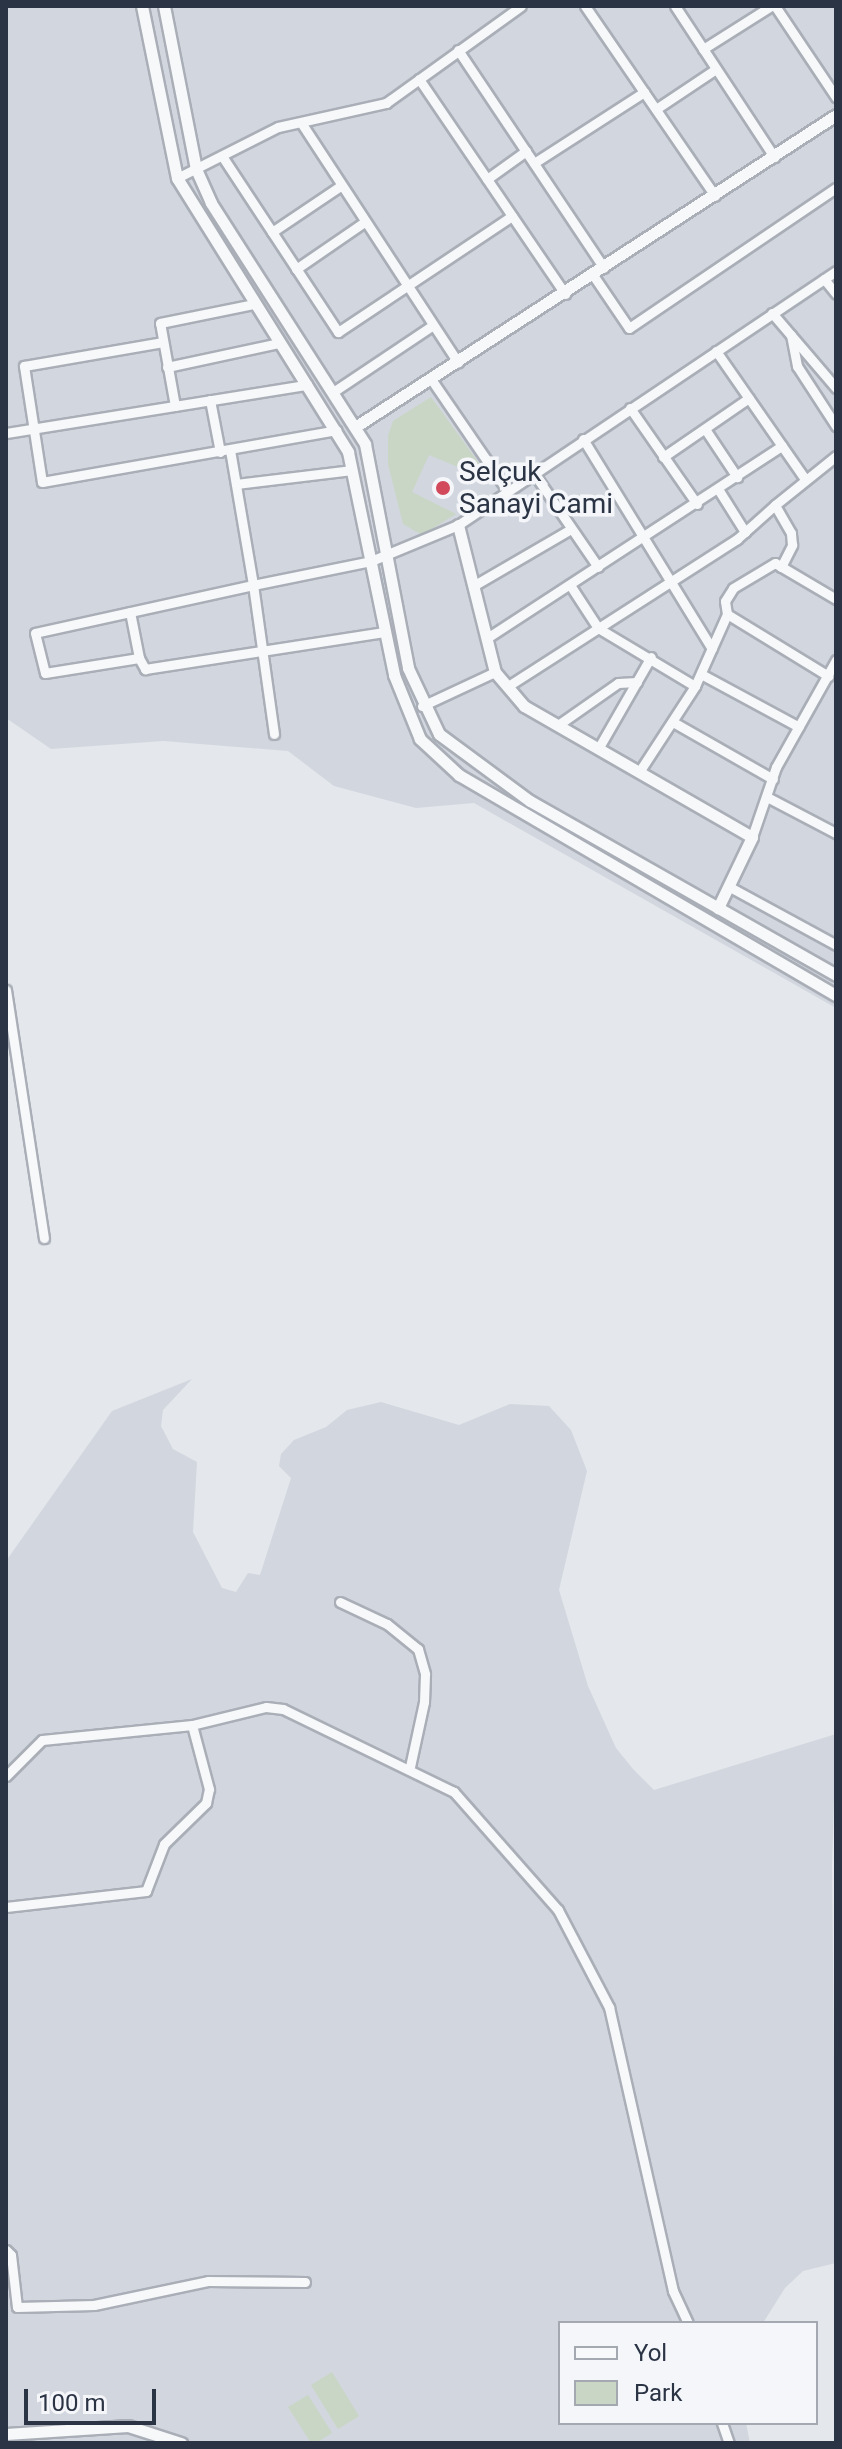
<!DOCTYPE html>
<html>
<head>
<meta charset="utf-8">
<style>
  body { margin:0 }
  #map { position:relative; width:842px; height:2449px; overflow:hidden; background:#e4e7ec; font-family:Roboto,sans-serif }
  div>[style] { position:absolute }
  .built>* { inset:0; background:#d2d6de }
  .green>* { inset:0; background:#c9d6c5 }
  .roads { filter:drop-shadow(2px 0 #a9aeb7) drop-shadow(-2px 0 #a9aeb7) drop-shadow(0 2px #a9aeb7) drop-shadow(0 -2px #a9aeb7) }
  .minor>* { height:9px; margin:-4.5px; padding:0 4.5px; transform-origin:4.5px; border-radius:4.5px; background:#f7f8fa }
  .tertiary>* { height:11px; margin:-5.5px; padding:0 5.5px; transform-origin:5.5px; border-radius:5.5px; background:#f7f8fa }
  .dots>* { width:22px; height:22px; translate:-50% -50%; box-sizing:border-box; border:4px solid #f4f6f9; border-radius:50% }
  span { translate:-50% -50%; white-space:nowrap; text-align:center; line-height:1.15; -webkit-text-stroke:7px #f4f6f9; paint-order:stroke }
  .poi-label { font-size:28px; color:#2b3445 }
  .left { translate:0 -50%; text-align:left }
  .frame { position:absolute; inset:0; border:8px solid #2b3445; pointer-events:none }
  .legend { position:absolute; left:558px; top:2321px; width:260px; height:104px; box-sizing:border-box; background:#f4f6f9; border:2px solid #a4a8b1; margin:0; padding:10px 14px; list-style:none; font-size:24px; color:#2b3445 }
  .legend li { display:flex; align-items:center; gap:16px; height:40px }
  .legend b { width:40px; border:2px solid #a4a8b1 }
  .scale { position:absolute; left:24px; top:2389px; width:132px; height:36px; box-sizing:border-box; border:4px solid #2b3445; border-top:0; padding-left:10px; font-size:24px; line-height:28px; white-space:nowrap; color:#2b3445; -webkit-text-stroke:6px #f4f6f9; paint-order:stroke }
</style>
</head>
<body>
<div id="map">
  <div class="built">
    <i style="clip-path:polygon(6px 6px,836px 6px,836px 1008px,474px 803px,416px 808px,334px 786px,288px 751px,163px 741px,51px 749px,6px 718px)"></i>
    <i style="clip-path:polygon(192px 1379px,163px 1410px,161px 1426px,173px 1449px,197px 1462px,193px 1532px,222px 1588px,236px 1592px,248px 1573px,260px 1575px,291px 1478px,279px 1466px,281px 1454px,294px 1440px,326px 1427px,347px 1410px,381px 1402px,459px 1425px,510px 1404px,549px 1406px,571px 1430px,587px 1471px,559px 1590px,588px 1686px,616px 1748px,633px 1769px,654px 1790px,836px 1734px,832px 1866px,836px 2263px,803px 2271px,785px 2288px,763px 2323px,560px 2323px,560px 2423px,746px 2423px,750px 2443px,6px 2443px,6px 1561px,112px 1411px)"></i>
  </div>
  <div class="green">
    <i style="clip-path:polygon(431px 397px,492px 481px,429px 455px,412px 492px,456px 514px,422px 535px,403px 524px,388px 464px,388px 436px,393px 421px)"></i>
    <i style="clip-path:polygon(332px 2372px,359px 2416px,338px 2429px,311px 2385px)"></i>
    <i style="clip-path:polygon(308px 2395px,332px 2433px,316px 2443px,311px 2443px,288px 2407px)"></i>
  </div>
  <div class="roads">
    <div class="minor">
      <i style="left:585px;top:6px;width:230px;rotate:55.6deg"></i>
      <i style="left:675px;top:6px;width:181px;rotate:56.7deg"></i>
      <i style="left:775px;top:6px;width:110px;rotate:56.2deg"></i>
      <i style="left:703px;top:49px;width:80px;rotate:-32.3deg"></i>
      <i style="left:458px;top:50px;width:262px;rotate:56.2deg"></i>
      <i style="left:419px;top:79px;width:260px;rotate:55.8deg"></i>
      <i style="left:656px;top:109px;width:72px;rotate:-33.7deg"></i>
      <i style="left:302px;top:124px;width:285px;rotate:56.8deg"></i>
      <i style="left:222px;top:156px;width:211px;rotate:56.6deg"></i>
      <i style="left:338px;top:332px;width:209px;rotate:-33.7deg"></i>
      <i style="left:534px;top:163px;width:131px;rotate:-32.8deg"></i>
      <i style="left:177px;top:178px;width:113px;rotate:-26.8deg"></i>
      <i style="left:278px;top:127px;width:111px;rotate:-12.5deg"></i>
      <i style="left:386px;top:103px;width:166px;rotate:-35.7deg"></i>
      <i style="left:487px;top:179px;width:48px;rotate:-35.7deg"></i>
      <i style="left:272px;top:232px;width:81px;rotate:-33.9deg"></i>
      <i style="left:296px;top:269px;width:81px;rotate:-34.5deg"></i>
      <i style="left:593px;top:275px;width:64px;rotate:55.8deg"></i>
      <i style="left:629px;top:328px;width:250px;rotate:-34.1deg"></i>
      <i style="left:824px;top:279px;width:19px;rotate:51deg"></i>
      <i style="left:772px;top:313px;width:99px;rotate:49.5deg"></i>
      <i style="left:791px;top:335px;width:32px;rotate:79deg"></i>
      <i style="left:797px;top:366px;width:72px;rotate:57deg"></i>
      <i style="left:163px;top:342px;width:141px;rotate:170.2deg"></i>
      <i style="left:24px;top:366px;width:117px;rotate:81.2deg"></i>
      <i style="left:42px;top:482px;width:299px;rotate:-10deg"></i>
      <i style="left:716px;top:351px;width:156px;rotate:55.2deg"></i>
      <i style="left:167px;top:367px;width:115px;rotate:-12.1deg"></i>
      <i style="left:431px;top:379px;width:135px;rotate:55.6deg"></i>
      <i style="left:333px;top:392px;width:120px;rotate:-33.8deg"></i>
      <i style="left:210px;top:400px;width:53px;rotate:79.1deg"></i>
      <i style="left:175px;top:406px;width:84px;rotate:-100.2deg"></i>
      <i style="left:160px;top:323px;width:95px;rotate:-11.5deg"></i>
      <i style="left:630px;top:408px;width:117px;rotate:55.1deg"></i>
      <i style="left:705px;top:429px;width:58px;rotate:56.3deg"></i>
      <i style="left:6px;top:433px;width:305px;rotate:-9.1deg"></i>
      <i style="left:583px;top:439px;width:246px;rotate:58.4deg"></i>
      <i style="left:230px;top:450px;width:137px;rotate:80.3deg"></i>
      <i style="left:253px;top:585px;width:223px;rotate:167.6deg"></i>
      <i style="left:35px;top:633px;width:41px;rotate:76deg"></i>
      <i style="left:45px;top:673px;width:95px;rotate:-9.1deg"></i>
      <i style="left:139px;top:658px;width:13px;rotate:61deg"></i>
      <i style="left:145px;top:669px;width:242px;rotate:-8.8deg"></i>
      <i style="left:663px;top:457px;width:104px;rotate:-34.5deg"></i>
      <i style="left:533px;top:472px;width:115px;rotate:55.6deg"></i>
      <i style="left:236px;top:484px;width:117px;rotate:-6.9deg"></i>
      <i style="left:718px;top:489px;width:51px;rotate:57.9deg"></i>
      <i style="left:781px;top:567px;width:25px;rotate:-63deg"></i>
      <i style="left:792px;top:545px;width:12px;rotate:-95deg"></i>
      <i style="left:791px;top:533px;width:32px;rotate:-120deg"></i>
      <i style="left:775px;top:505px;width:78px;rotate:-38.8deg"></i>
      <i style="left:570px;top:585px;width:51px;rotate:56.9deg"></i>
      <i style="left:598px;top:628px;width:113px;rotate:30.9deg"></i>
      <i style="left:473px;top:586px;width:113px;rotate:-30.2deg"></i>
      <i style="left:130px;top:612px;width:47px;rotate:78.9deg"></i>
      <i style="left:727px;top:614px;width:13px;rotate:-99deg"></i>
      <i style="left:725px;top:601px;width:15px;rotate:-58deg"></i>
      <i style="left:733px;top:588px;width:49px;rotate:-30.8deg"></i>
      <i style="left:775px;top:563px;width:71px;rotate:30.5deg"></i>
      <i style="left:487px;top:638px;width:352px;rotate:-33.1deg"></i>
      <i style="left:701px;top:674px;width:111px;rotate:28.4deg"></i>
      <i style="left:508px;top:686px;width:272px;rotate:-32.7deg"></i>
      <i style="left:737px;top:539px;width:51px;rotate:-41.8deg"></i>
      <i style="left:422px;top:706px;width:81px;rotate:-25deg"></i>
      <i style="left:673px;top:722px;width:115px;rotate:29.7deg"></i>
      <i style="left:558px;top:725px;width:73px;rotate:-35deg"></i>
      <i style="left:618px;top:683px;width:19px;rotate:-3deg"></i>
      <i style="left:274px;top:734px;width:150px;rotate:-98deg"></i>
      <i style="left:253px;top:585px;width:120px;rotate:-11.5deg"></i>
      <i style="left:371px;top:561px;width:94px;rotate:-22.5deg"></i>
      <i style="left:458px;top:525px;width:455px;rotate:-33.9deg"></i>
      <i style="left:598px;top:749px;width:106px;rotate:-60.1deg"></i>
      <i style="left:639px;top:772px;width:103px;rotate:-56.9deg"></i>
      <i style="left:695px;top:686px;width:79px;rotate:-66deg"></i>
      <i style="left:727px;top:614px;width:119px;rotate:31.5deg"></i>
      <i style="left:767px;top:797px;width:78px;rotate:27.6deg"></i>
      <i style="left:752px;top:837px;width:74px;rotate:-71.1deg"></i>
      <i style="left:776px;top:767px;width:123px;rotate:-60.7deg"></i>
      <i style="left:728px;top:886px;width:123px;rotate:28.6deg"></i>
      <i style="left:6px;top:990px;width:251px;rotate:81.3deg"></i>
      <i style="left:340px;top:1602px;width:52px;rotate:25.1deg"></i>
      <i style="left:387px;top:1624px;width:40px;rotate:39deg"></i>
      <i style="left:418px;top:1649px;width:26px;rotate:74deg"></i>
      <i style="left:425px;top:1674px;width:28px;rotate:92deg"></i>
      <i style="left:424px;top:1702px;width:66px;rotate:102.2deg"></i>
      <i style="left:6px;top:1776px;width:51px;rotate:-45deg"></i>
      <i style="left:42px;top:1740px;width:151px;rotate:-5.7deg"></i>
      <i style="left:192px;top:1725px;width:76px;rotate:-13.7deg"></i>
      <i style="left:266px;top:1707px;width:17px;rotate:7deg"></i>
      <i style="left:283px;top:1709px;width:190px;rotate:25.9deg"></i>
      <i style="left:454px;top:1792px;width:157px;rotate:48.6deg"></i>
      <i style="left:558px;top:1910px;width:110px;rotate:62.3deg"></i>
      <i style="left:609px;top:2007px;width:291px;rotate:77.3deg"></i>
      <i style="left:673px;top:2291px;width:35px;rotate:65deg"></i>
      <i style="left:6px;top:1907px;width:141px;rotate:-6.5deg"></i>
      <i style="left:146px;top:1891px;width:50px;rotate:-69deg"></i>
      <i style="left:164px;top:1844px;width:59px;rotate:-44.3deg"></i>
      <i style="left:206px;top:1803px;width:14px;rotate:-78deg"></i>
      <i style="left:209px;top:1789px;width:66px;rotate:-104.9deg"></i>
      <i style="left:6px;top:2250px;width:7px;rotate:45deg"></i>
      <i style="left:11px;top:2255px;width:52px;rotate:83.4deg"></i>
      <i style="left:17px;top:2307px;width:77px;rotate:-1.5deg"></i>
      <i style="left:94px;top:2305px;width:116px;rotate:-11.9deg"></i>
      <i style="left:208px;top:2281px;width:97px;rotate:0.6deg"></i>
      <i style="left:722px;top:2423px;width:21px;rotate:71deg"></i>
    </div>
    <div class="tertiary">
      <i style="left:142px;top:6px;width:176px;rotate:78.5deg"></i>
      <i style="left:177px;top:178px;width:323px;rotate:58deg"></i>
      <i style="left:348px;top:452px;width:228px;rotate:78.3deg"></i>
      <i style="left:394px;top:675px;width:69px;rotate:67.9deg"></i>
      <i style="left:420px;top:739px;width:53px;rotate:42.7deg"></i>
      <i style="left:459px;top:775px;width:436px;rotate:30.3deg"></i>
      <i style="left:164px;top:6px;width:166px;rotate:78.9deg"></i>
      <i style="left:196px;top:169px;width:37px;rotate:66deg"></i>
      <i style="left:211px;top:203px;width:286px;rotate:57.4deg"></i>
      <i style="left:365px;top:444px;width:228px;rotate:79.1deg"></i>
      <i style="left:408px;top:668px;width:73px;rotate:64.8deg"></i>
      <i style="left:439px;top:734px;width:113px;rotate:36.4deg"></i>
      <i style="left:530px;top:801px;width:352px;rotate:29.6deg"></i>
      <i style="left:355px;top:427px;width:573px;rotate:-32.97deg"></i>
      <i style="left:458px;top:525px;width:152px;rotate:75.9deg"></i>
      <i style="left:495px;top:672px;width:45px;rotate:49.5deg"></i>
      <i style="left:524px;top:706px;width:263px;rotate:29.9deg"></i>
      <i style="left:752px;top:837px;width:79px;rotate:115.6deg"></i>
      <i style="left:6px;top:2434px;width:122px;rotate:-3.8deg"></i>
      <i style="left:128px;top:2426px;width:56px;rotate:17.8deg"></i>
    </div>
  </div>
  <div class="dots">
    <i style="left:443px;top:488px;background:#d1495b"></i>
  </div>
  <div class="poi-label">
    <span class="left" style="left:459px;top:488px">Selçuk<br>Sanayi Cami</span>
  </div>
  <div class="frame"></div>
  <ul class="legend">
  <li><b style="height:10px;background:#f7f8fa"></b>Yol</li>
  <li><b style="height:22px;background:#c9d6c5"></b>Park</li>
  </ul>
  <div class="scale">100 m</div>
</div>
</body>
</html>
